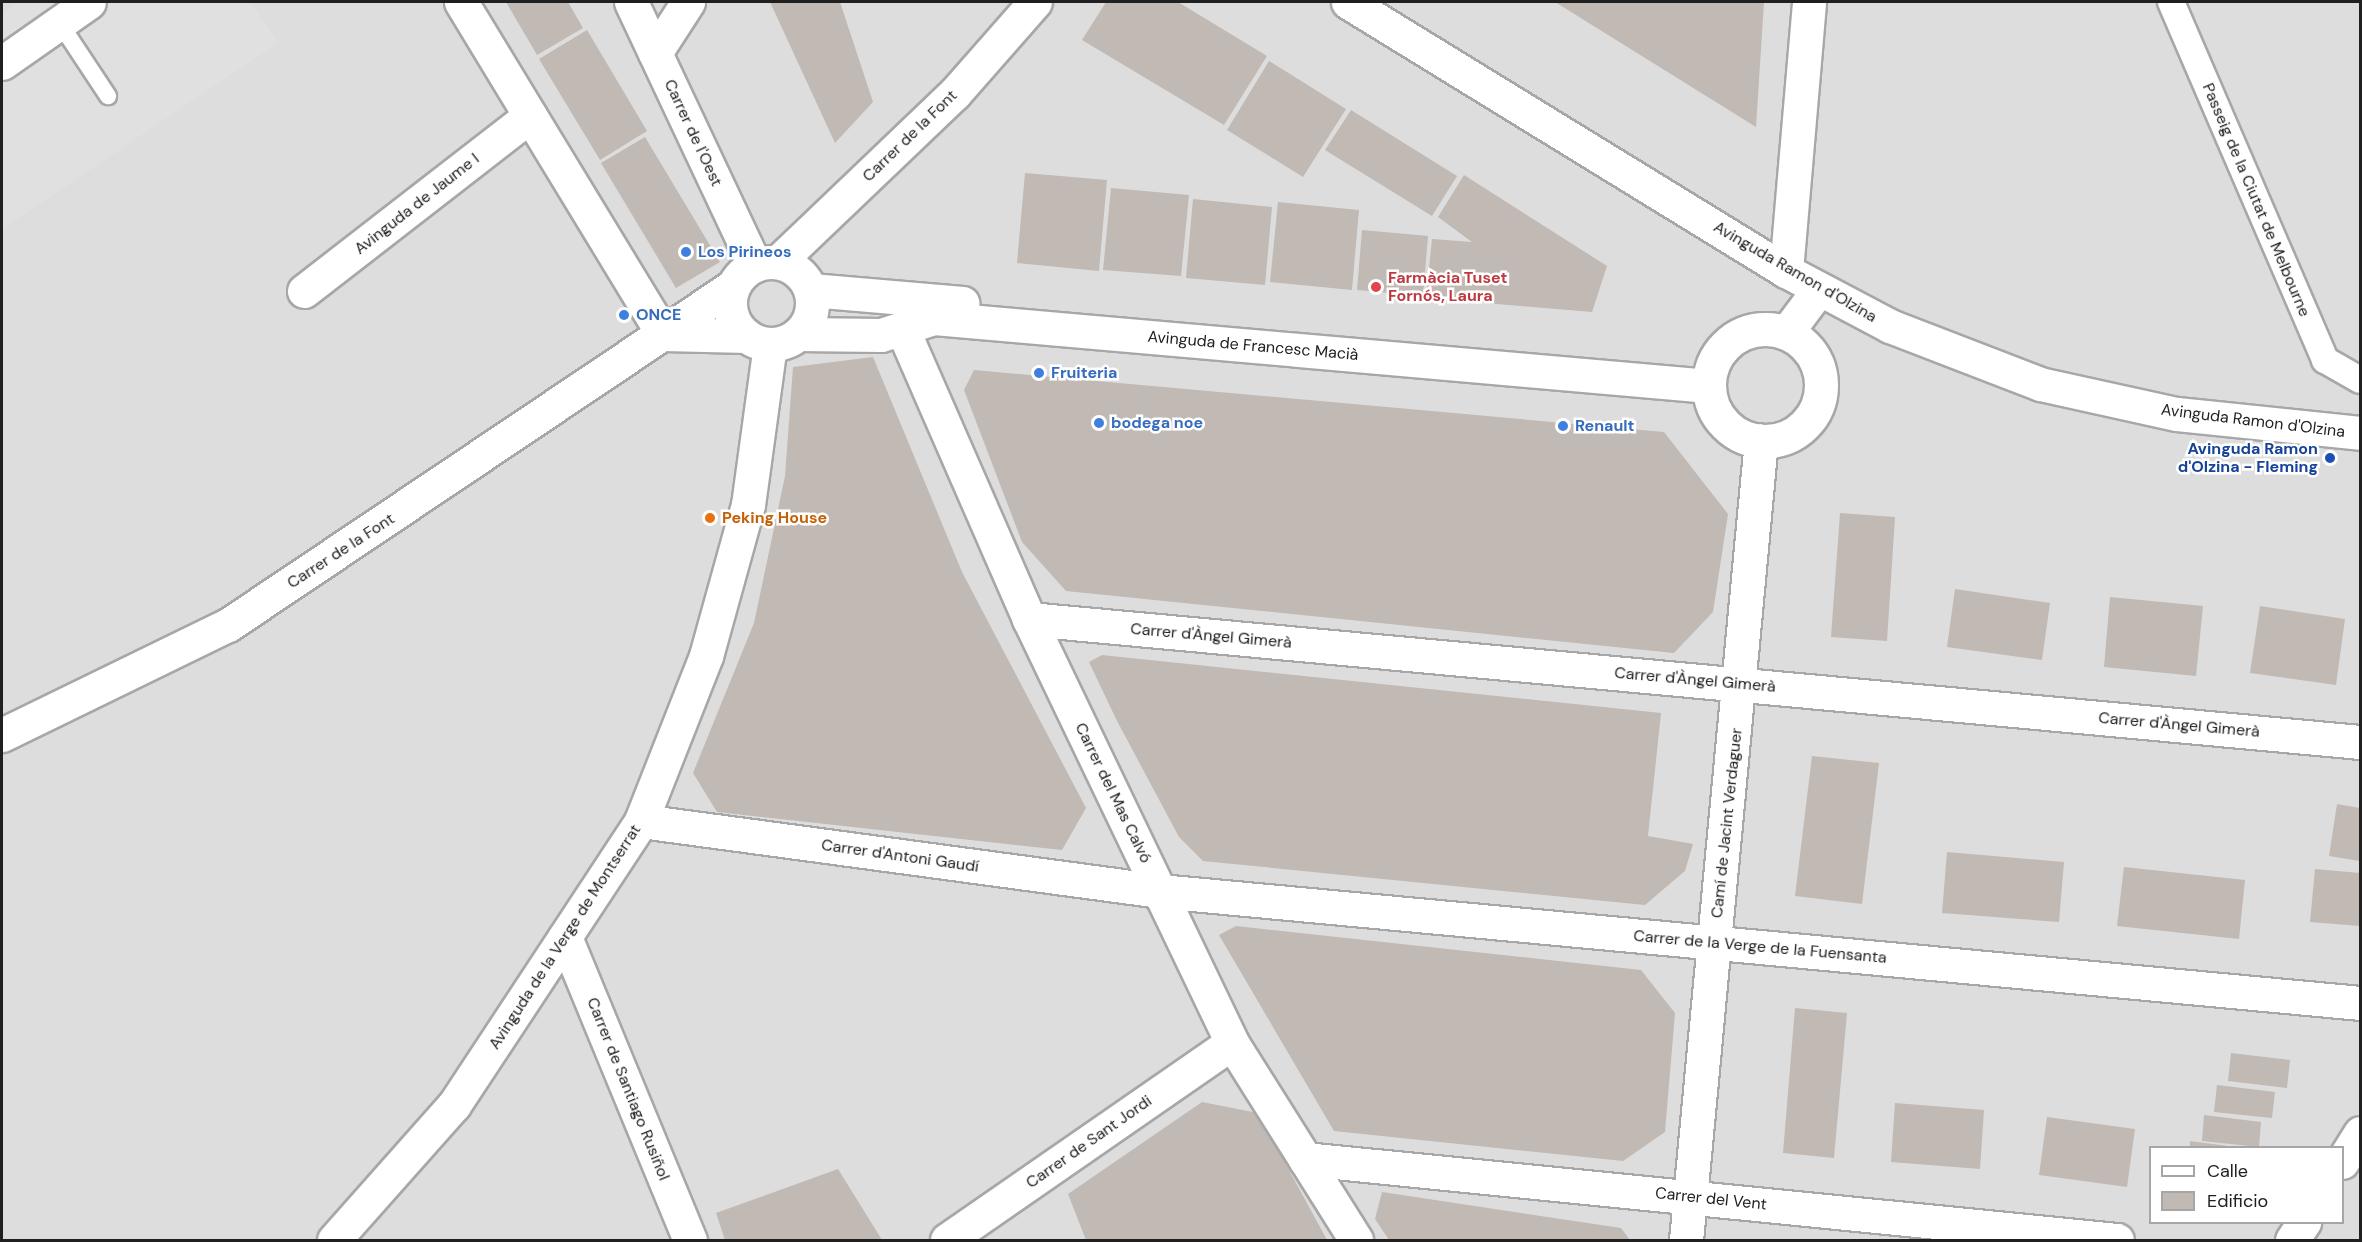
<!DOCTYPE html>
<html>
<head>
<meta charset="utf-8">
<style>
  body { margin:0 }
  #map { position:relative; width:2362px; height:1242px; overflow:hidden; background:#f0ede7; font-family:"DM Sans",sans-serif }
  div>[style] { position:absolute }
  .residential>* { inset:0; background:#dedddd }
  .parking>* { inset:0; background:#e0e0e0 }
  .building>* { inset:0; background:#c1b9b3 }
  .roads { filter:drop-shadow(2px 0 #a7a7a7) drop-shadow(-2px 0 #a7a7a7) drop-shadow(0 2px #a7a7a7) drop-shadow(0 -2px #a7a7a7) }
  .service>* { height:16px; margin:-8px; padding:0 8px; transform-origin:8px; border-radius:8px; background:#fff }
  .pedestrian>* { height:26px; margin:-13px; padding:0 13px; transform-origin:13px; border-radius:13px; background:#fff }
  .minor>* { height:33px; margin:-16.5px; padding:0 16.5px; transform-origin:16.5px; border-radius:16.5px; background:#fff }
  .minor>.ring { margin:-16.5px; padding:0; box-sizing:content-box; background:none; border:33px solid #fff; border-radius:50% }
  .tertiary>* { height:33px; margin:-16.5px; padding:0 16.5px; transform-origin:16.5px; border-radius:16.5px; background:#fff }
  .dots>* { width:16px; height:16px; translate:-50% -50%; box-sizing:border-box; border:3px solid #fff; border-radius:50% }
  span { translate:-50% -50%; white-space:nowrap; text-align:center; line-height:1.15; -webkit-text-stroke:5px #fff; paint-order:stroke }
  .street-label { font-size:16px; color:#202020 }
  .shop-label { font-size:16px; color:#366cbe; font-weight:700 }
  .left { translate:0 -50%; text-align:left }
  .health-label { font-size:16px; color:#be3a42; font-weight:700 }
  .transit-label { font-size:16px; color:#164399; font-weight:700 }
  .right { translate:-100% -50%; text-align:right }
  .food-label { font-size:16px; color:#c56008; font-weight:700 }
  .frame { position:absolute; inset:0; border:3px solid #202020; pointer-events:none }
  .legend { position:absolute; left:2149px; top:1146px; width:195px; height:78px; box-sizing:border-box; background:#fff; border:2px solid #a6a6a6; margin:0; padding:8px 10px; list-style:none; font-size:18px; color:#202020 }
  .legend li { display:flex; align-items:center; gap:12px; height:30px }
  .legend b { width:30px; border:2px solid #a6a6a6 }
</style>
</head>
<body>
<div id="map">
  <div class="residential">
    <i style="clip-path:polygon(evenodd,2px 2px,2360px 2px,2360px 1240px,2px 1240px,2px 2px,2150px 1148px,2342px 1148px,2342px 1222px,2150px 1222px,2150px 1148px)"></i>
  </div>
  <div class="parking">
    <i style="clip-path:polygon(18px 2px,251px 2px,278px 43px,2px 229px,2px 14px)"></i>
  </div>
  <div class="building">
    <i style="clip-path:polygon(506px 2px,568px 2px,583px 28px,537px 55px)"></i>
    <i style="clip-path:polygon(770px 2px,840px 2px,873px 102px,835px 143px)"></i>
    <i style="clip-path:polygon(1106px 2px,1178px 2px,1267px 56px,1224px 125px,1082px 40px)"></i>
    <i style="clip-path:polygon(1555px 2px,1764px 2px,1756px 127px)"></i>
    <i style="clip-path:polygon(587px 30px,647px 131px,600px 160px,539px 59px)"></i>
    <i style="clip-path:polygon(1269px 61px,1346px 109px,1303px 177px,1227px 130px)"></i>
    <i style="clip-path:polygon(1351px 110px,1457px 176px,1432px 216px,1325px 150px)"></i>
    <i style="clip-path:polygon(645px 137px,720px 262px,676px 288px,601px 163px)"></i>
    <i style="clip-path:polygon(1025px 173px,1107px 180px,1099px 271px,1017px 263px)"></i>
    <i style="clip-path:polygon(1464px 175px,1607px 266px,1592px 312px,1426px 298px,1432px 239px,1472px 242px,1438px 217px)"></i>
    <i style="clip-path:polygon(1111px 188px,1189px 195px,1181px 276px,1103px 270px)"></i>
    <i style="clip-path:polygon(1193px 199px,1272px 207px,1265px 285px,1186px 278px)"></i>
    <i style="clip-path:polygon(1278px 202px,1359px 210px,1352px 290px,1270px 282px)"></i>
    <i style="clip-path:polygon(1362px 230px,1428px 236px,1423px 296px,1357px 290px)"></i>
    <i style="clip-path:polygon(873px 357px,962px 572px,1086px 808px,1062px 850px,717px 812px,693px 773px,754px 623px,785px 476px,793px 367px)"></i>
    <i style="clip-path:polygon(974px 370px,1664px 432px,1728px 514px,1713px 612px,1674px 653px,1066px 591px,1022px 542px,964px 390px)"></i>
    <i style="clip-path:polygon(1840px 513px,1895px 517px,1887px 641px,1831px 637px)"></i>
    <i style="clip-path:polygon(1955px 589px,2050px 603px,2042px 660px,1947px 647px)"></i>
    <i style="clip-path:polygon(2110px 597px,2203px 606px,2196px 676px,2104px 667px)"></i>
    <i style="clip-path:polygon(2260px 606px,2345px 619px,2336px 685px,2250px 673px)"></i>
    <i style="clip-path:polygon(1102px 655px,1661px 713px,1648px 836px,1693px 844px,1685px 871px,1645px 905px,1203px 861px,1179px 837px,1116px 719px,1089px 662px)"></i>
    <i style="clip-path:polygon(1812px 756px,1879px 763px,1862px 904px,1795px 896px)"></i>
    <i style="clip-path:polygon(2337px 804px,2360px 808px,2360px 861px,2329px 856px)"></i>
    <i style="clip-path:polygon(1947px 852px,2064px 862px,2059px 922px,1942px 913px)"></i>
    <i style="clip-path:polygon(2124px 867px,2245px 880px,2239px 939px,2117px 926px)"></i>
    <i style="clip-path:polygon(2315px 869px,2360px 873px,2360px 926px,2310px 922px)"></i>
    <i style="clip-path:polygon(1236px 926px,1641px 970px,1675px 1013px,1665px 1132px,1623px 1161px,1334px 1131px,1219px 935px)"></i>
    <i style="clip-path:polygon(1795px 1008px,1847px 1013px,1834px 1158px,1783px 1153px)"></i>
    <i style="clip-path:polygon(2231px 1053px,2290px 1060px,2287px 1088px,2228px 1081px)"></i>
    <i style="clip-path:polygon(2217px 1085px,2275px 1092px,2272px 1118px,2214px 1112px)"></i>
    <i style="clip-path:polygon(1202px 1102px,1258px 1113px,1327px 1240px,1086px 1240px,1068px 1194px)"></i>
    <i style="clip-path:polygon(1895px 1103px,1984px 1110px,1980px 1169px,1891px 1162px)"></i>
    <i style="clip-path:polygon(2204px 1115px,2261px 1122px,2259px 1147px,2202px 1141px)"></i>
    <i style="clip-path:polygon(2047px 1117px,2135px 1129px,2127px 1187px,2039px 1175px)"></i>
    <i style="clip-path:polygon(2190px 1141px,2228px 1146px,2228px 1148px,2190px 1148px)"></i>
    <i style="clip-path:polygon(838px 1169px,882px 1240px,725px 1240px,716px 1213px)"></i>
    <i style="clip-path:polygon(1382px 1192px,1621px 1228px,1630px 1240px,1389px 1240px,1375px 1219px)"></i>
  </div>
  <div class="roads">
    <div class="service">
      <i style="left:59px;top:22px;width:89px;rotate:56.5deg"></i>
    </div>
    <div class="pedestrian">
      <i style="left:2171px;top:2px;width:390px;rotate:66.7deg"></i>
      <i style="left:2325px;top:360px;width:40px;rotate:29.7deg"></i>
    </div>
    <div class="minor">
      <i style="left:461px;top:2px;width:389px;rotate:58.7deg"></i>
      <i style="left:631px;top:2px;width:291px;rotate:64.8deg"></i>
      <i style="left:655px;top:53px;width:61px;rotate:-57.1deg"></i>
      <i style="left:2px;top:63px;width:106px;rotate:-35deg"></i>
      <i class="ring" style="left:730px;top:262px;width:49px;height:49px"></i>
      <i style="left:778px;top:262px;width:245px;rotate:-43.7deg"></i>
      <i style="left:955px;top:93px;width:121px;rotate:-48.7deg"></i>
      <i style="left:1786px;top:271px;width:270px;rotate:-85.1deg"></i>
      <i style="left:811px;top:290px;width:152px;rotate:4.9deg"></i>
      <i style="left:304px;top:291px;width:286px;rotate:-37.8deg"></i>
      <i style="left:902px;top:328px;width:318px;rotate:66.4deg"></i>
      <i style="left:1029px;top:619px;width:470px;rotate:64.4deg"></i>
      <i style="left:1232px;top:1043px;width:233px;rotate:57.8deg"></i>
      <i class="ring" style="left:1709px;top:329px;width:79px;height:79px"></i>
      <i style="left:1786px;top:333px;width:55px;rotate:-53.1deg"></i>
      <i style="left:663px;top:334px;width:84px;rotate:1.4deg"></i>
      <i style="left:799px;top:334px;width:82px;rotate:0.7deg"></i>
      <i style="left:881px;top:335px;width:56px;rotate:-17.8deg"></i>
      <i style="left:934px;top:318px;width:778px;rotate:5.01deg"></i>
      <i style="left:1029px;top:619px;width:1337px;rotate:5.28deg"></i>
      <i style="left:2px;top:735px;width:251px;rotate:-26deg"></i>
      <i style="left:228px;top:625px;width:608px;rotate:-33.87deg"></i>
      <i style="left:641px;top:821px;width:524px;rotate:7.68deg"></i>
      <i style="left:1160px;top:891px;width:1205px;rotate:5.33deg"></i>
      <i style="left:565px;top:937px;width:328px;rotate:67.6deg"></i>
      <i style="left:1305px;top:1159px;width:816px;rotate:5.7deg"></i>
      <i style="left:2342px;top:1162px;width:34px;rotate:-58deg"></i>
      <i style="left:334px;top:1240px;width:181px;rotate:-48.4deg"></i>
      <i style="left:454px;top:1105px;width:340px;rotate:-56.6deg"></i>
      <i style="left:641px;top:821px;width:177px;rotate:-68.5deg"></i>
      <i style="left:706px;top:656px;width:157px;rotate:-74.5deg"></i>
      <i style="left:748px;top:505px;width:162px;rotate:-82.2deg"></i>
      <i style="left:947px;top:1240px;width:346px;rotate:-34.7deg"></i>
      <i style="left:1686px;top:1240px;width:803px;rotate:-84.64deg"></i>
      <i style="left:2292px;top:1240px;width:22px;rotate:-56deg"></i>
    </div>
    <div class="tertiary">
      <i style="left:1348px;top:2px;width:514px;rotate:31.56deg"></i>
      <i style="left:1786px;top:271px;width:118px;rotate:27.9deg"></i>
      <i style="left:1890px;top:326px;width:161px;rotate:21.1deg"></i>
      <i style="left:2040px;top:384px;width:140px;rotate:12.4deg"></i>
      <i style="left:2177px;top:414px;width:184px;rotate:5.9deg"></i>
    </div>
  </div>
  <div class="dots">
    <i style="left:686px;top:252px;background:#3f7fe0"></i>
    <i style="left:1376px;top:287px;background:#e0444e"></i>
    <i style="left:624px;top:315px;background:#3f7fe0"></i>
    <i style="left:1039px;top:373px;background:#3f7fe0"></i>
    <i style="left:1099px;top:423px;background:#3f7fe0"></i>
    <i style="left:1563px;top:426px;background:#3f7fe0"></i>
    <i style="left:2330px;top:458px;background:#1a4fb4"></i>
    <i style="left:710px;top:518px;background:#e8710a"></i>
  </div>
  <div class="street-label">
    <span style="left:693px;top:133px;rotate:65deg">Carrer de l'Oest</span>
    <span style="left:910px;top:136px;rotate:-44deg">Carrer de la Font</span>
    <span style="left:2256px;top:200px;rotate:67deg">Passeig de la Ciutat de Melbourne</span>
    <span style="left:417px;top:204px;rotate:-38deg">Avinguda de Jaume I</span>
    <span style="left:1795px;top:272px;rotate:30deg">Avinguda Ramon d'Olzina</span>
    <span style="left:1253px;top:346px;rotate:5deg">Avinguda de Francesc Macià</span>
    <span style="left:2253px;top:421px;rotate:7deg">Avinguda Ramon d'Olzina</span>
    <span style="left:341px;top:551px;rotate:-33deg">Carrer de la Font</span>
    <span style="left:1211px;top:636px;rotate:5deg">Carrer d'Àngel Gimerà</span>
    <span style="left:1695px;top:680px;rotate:5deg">Carrer d'Àngel Gimerà</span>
    <span style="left:2179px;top:725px;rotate:5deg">Carrer d'Àngel Gimerà</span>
    <span style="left:1113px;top:793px;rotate:64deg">Carrer del Mas Calvó</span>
    <span style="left:1727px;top:823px;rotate:-84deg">Camí de Jacint Verdaguer</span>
    <span style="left:900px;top:856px;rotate:8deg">Carrer d'Antoni Gaudí</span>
    <span style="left:565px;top:937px;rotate:-57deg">Avinguda de la Verge de Montserrat</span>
    <span style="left:1760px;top:947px;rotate:5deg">Carrer de la Verge de la Fuensanta</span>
    <span style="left:628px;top:1089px;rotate:68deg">Carrer de Santiago Rusiñol</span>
    <span style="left:1089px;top:1142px;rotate:-35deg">Carrer de Sant Jordi</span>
    <span style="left:1711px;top:1199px;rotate:6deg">Carrer del Vent</span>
  </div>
  <div class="shop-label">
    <span class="left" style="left:698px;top:252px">Los Pirineos</span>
    <span class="left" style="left:636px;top:315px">ONCE</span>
    <span class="left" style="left:1051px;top:373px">Fruiteria</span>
    <span class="left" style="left:1111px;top:423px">bodega noe</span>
    <span class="left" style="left:1575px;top:426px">Renault</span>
  </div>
  <div class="health-label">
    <span class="left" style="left:1388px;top:287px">Farmàcia Tuset<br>Fornós, Laura</span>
  </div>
  <div class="transit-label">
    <span class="right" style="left:2318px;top:458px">Avinguda Ramon<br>d'Olzina - Fleming</span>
  </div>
  <div class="food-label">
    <span class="left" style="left:722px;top:518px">Peking House</span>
  </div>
  <div class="frame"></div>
  <ul class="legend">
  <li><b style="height:8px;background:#fff"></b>Calle</li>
  <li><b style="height:16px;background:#c1b9b3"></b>Edificio</li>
  </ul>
</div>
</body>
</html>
